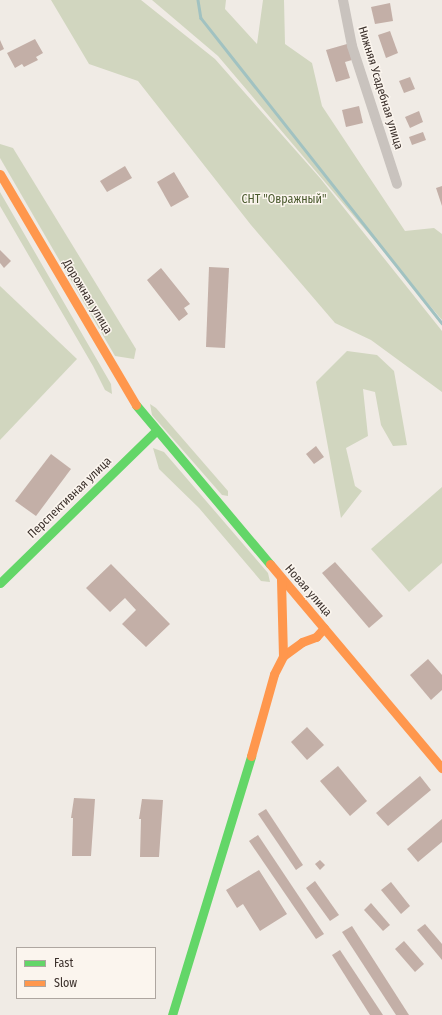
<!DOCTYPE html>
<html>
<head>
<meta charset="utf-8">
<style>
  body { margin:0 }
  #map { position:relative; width:442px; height:1015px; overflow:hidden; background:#f0ebe5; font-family:"Fira Sans Condensed",sans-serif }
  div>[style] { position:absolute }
  .green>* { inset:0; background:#d1d6bf }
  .stream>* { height:2.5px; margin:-1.25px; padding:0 1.25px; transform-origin:1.25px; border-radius:1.25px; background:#a1c2c1 }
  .building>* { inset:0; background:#c3afa7 }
  .street>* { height:10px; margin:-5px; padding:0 5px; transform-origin:5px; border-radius:5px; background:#c9c3be }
  .fast>* { height:9px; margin:-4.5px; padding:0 4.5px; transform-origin:4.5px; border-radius:4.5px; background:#63d668 }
  .slow>* { height:9px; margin:-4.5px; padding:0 4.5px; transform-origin:4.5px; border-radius:4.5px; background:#ff974d }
  span { translate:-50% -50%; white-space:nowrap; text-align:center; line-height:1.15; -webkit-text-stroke:3px #fbf5ee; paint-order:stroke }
  .street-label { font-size:12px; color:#3b302b }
  .park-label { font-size:12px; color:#4a5a2e }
  .legend { position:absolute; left:16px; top:947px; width:140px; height:52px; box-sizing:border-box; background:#fbf5ee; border:1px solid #aea6a0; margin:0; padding:5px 7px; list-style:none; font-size:12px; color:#3b302b }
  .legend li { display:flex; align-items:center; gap:8px; height:20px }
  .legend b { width:20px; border:1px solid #aea6a0 }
</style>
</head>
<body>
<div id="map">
  <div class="green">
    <i style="clip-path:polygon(51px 0,141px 0,215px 59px,320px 178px,442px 331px,442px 392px,371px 340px,335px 323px,251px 225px,138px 81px,89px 64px)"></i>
    <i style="clip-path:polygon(152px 0,226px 0,225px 9px,257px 44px,263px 0,284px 0,285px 44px,312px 63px,322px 106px,405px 231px,434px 228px,442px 234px,442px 320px,218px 56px)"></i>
    <i style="clip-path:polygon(0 144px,13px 148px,136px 349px,134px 359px,115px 356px,0 158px)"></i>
    <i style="clip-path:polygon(0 192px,111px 384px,112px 394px,105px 390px,93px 366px,0 206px)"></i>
    <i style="clip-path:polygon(0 286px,77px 359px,0 440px)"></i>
    <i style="clip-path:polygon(347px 351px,377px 355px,394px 371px,407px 445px,393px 446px,381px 425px,375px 392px,363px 389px,368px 436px,346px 448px,355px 486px,362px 491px,341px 518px,316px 382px)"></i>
    <i style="clip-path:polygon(150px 404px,156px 408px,228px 491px,228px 496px,222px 495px,152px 415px)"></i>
    <i style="clip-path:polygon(153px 448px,164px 452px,268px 573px,270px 582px,261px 581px,199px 508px,159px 469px)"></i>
    <i style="clip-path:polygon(442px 487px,442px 563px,409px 592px,371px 549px)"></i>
  </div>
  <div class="stream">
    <i style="left:198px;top:0;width:18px;rotate:81deg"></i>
    <i style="left:201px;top:18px;width:389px;rotate:51.7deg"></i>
  </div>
  <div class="building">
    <i style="clip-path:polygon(390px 3px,393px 21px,375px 24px,371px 7px)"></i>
    <i style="clip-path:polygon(390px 31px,398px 53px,386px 58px,378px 35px)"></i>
    <i style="clip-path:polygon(35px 39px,43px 53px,36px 57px,38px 60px,24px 67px,22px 64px,15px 68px,7px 53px)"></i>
    <i style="clip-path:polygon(0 40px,4px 49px,0 51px)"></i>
    <i style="clip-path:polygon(347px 44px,352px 60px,345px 62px,350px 78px,336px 82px,326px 50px)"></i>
    <i style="clip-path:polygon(410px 77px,415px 89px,404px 93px,399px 81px)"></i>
    <i style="clip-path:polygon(359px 106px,363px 123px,346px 127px,342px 110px)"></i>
    <i style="clip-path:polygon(419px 111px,423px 122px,410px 128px,405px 117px)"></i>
    <i style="clip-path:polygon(423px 132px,426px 140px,412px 145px,409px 137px)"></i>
    <i style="clip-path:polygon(125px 166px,132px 178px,107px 192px,100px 181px)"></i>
    <i style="clip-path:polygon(174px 172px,189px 197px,171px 207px,157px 182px)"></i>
    <i style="clip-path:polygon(442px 186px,442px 206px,436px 188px)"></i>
    <i style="clip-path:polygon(0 250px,11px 261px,4px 268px,0 263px)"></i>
    <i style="clip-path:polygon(209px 267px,229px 268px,225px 348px,206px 347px)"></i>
    <i style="clip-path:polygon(161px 268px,190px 304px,184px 308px,188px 314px,179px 321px,147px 280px)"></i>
    <i style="clip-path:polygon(316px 446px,324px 457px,314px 464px,306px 454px)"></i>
    <i style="clip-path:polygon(51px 454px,71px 469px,36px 516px,15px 501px)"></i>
    <i style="clip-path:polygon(335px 562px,383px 616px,369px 628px,322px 573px)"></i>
    <i style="clip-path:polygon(111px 564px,170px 624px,146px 647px,122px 624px,136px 610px,125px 598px,110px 612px,86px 588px)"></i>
    <i style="clip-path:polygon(428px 659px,442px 675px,442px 690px,431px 700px,410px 675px)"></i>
    <i style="clip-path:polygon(307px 727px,324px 745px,307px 760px,291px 742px)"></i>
    <i style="clip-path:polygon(338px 766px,367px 801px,350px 816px,320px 781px)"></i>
    <i style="clip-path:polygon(420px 776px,431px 790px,388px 826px,376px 813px)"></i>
    <i style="clip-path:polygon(74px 798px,95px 799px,91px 856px,72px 856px,73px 818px,71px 818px)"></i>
    <i style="clip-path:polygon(142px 799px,163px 800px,159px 857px,140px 857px,141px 819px,139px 819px)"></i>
    <i style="clip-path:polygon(266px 809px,303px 865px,296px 870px,258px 814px)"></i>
    <i style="clip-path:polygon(442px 819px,442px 842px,418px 862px,407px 849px)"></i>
    <i style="clip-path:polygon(258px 835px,324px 934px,316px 939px,249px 841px)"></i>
    <i style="clip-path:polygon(320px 860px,325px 865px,320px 870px,315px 864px)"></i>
    <i style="clip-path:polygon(259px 870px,287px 914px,260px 931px,243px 904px,237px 908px,226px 890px)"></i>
    <i style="clip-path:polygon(315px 881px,339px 915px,330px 921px,306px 888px)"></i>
    <i style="clip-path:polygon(391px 882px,410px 906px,401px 914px,381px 890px)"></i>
    <i style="clip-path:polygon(371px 903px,390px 925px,383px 931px,364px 910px)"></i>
    <i style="clip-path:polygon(425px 924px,442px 944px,442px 960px,417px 930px)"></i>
    <i style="clip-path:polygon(352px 926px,409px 1015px,396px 1015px,342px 932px)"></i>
    <i style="clip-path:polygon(404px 941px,424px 964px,415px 972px,395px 949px)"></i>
    <i style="clip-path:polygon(340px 950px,383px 1015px,370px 1015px,332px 955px)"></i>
  </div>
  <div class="street">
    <i style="left:343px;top:0;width:47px;rotate:78.9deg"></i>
    <i style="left:352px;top:46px;width:145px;rotate:71.9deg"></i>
  </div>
  <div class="fast">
    <i style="left:136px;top:405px;width:208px;rotate:49.9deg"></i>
    <i style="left:0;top:583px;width:218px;rotate:-44.3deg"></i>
    <i style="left:172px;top:1015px;width:271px;rotate:-73deg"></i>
  </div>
  <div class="slow">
    <i style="left:0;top:174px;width:268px;rotate:59.5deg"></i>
    <i style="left:270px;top:564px;width:267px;rotate:49.9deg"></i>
    <i style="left:283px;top:656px;width:24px;rotate:-36deg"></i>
    <i style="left:302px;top:642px;width:15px;rotate:-20deg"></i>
    <i style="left:316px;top:637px;width:12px;rotate:-48deg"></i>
    <i style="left:251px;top:756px;width:85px;rotate:-74.3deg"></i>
    <i style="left:274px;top:674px;width:20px;rotate:-63deg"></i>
    <i style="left:283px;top:656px;width:78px;rotate:-91.5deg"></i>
  </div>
  <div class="street-label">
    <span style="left:380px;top:88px;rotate:73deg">Нижняя Усадебная улица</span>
    <span style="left:87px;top:297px;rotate:59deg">Дорожная улица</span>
    <span style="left:70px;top:498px;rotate:-44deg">Перспективная улица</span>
    <span style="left:308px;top:591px;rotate:49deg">Новая улица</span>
  </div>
  <div class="park-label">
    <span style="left:284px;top:200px">СНТ "Овражный"</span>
  </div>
  <ul class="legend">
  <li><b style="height:5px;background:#63d668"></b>Fast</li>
  <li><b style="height:5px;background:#ff974d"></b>Slow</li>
  </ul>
</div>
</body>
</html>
